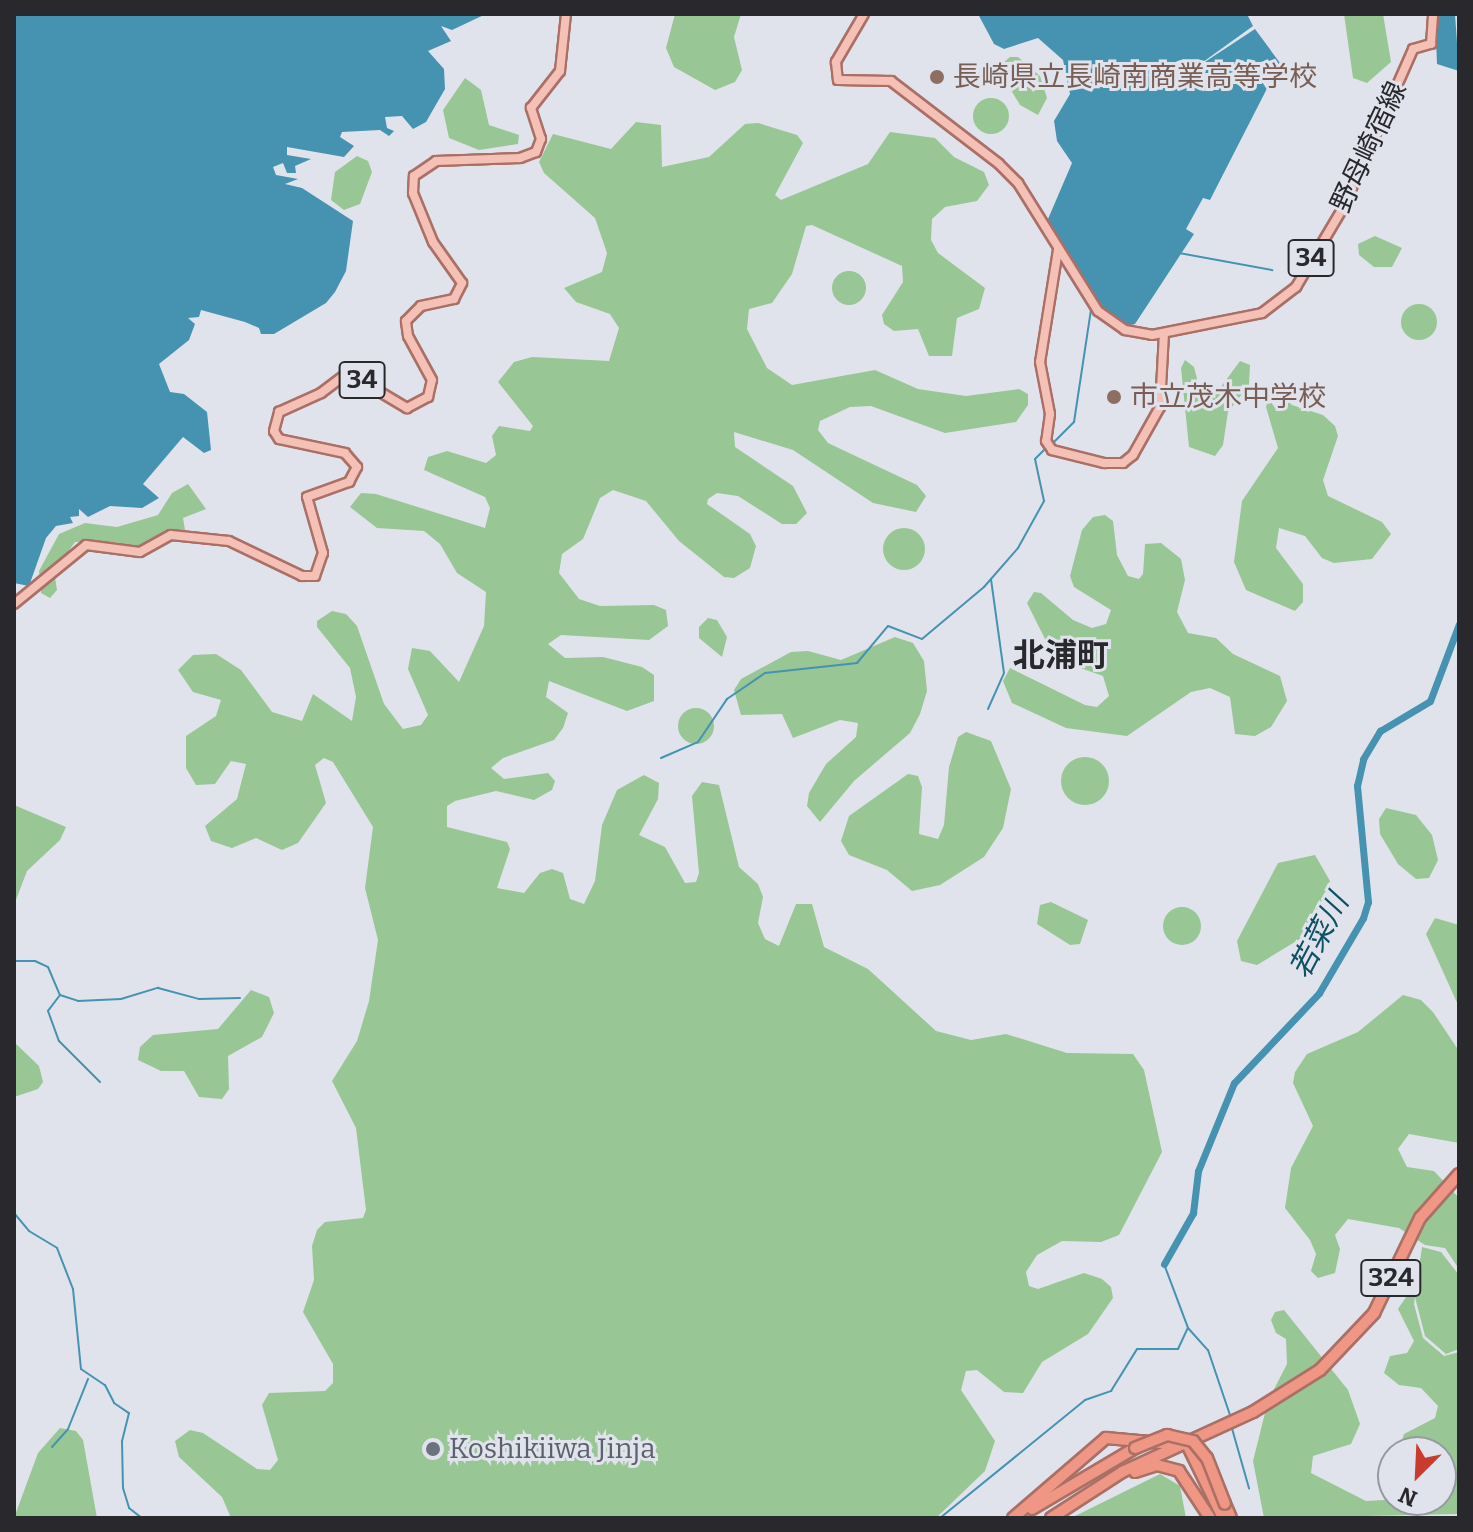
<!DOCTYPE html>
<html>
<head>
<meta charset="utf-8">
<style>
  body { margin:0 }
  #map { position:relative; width:1473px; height:1532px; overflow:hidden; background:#e1e3ec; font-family:Bitter,"Noto Sans JP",serif }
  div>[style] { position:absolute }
  .green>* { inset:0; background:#98c694 }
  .round { border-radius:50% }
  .water>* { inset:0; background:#4593b1 }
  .stream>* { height:2px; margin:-1px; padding:0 1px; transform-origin:1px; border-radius:1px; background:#4593b1 }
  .river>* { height:7px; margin:-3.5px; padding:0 3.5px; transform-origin:3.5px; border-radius:3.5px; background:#4593b1 }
  .roads { filter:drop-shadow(2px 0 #aa7066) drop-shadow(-2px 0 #aa7066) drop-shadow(0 2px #aa7066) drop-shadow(0 -2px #aa7066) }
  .primary>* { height:8px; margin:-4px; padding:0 4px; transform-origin:4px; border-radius:4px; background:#f5c0b5 }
  .highway>* { height:10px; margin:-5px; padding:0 5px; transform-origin:5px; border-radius:5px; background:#ef9684 }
  .bridges { filter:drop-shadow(2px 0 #aa7066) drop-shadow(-2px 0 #aa7066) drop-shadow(0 2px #aa7066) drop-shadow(0 -2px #aa7066) }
  .highway-bridge>* { height:10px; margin:-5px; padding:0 5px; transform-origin:5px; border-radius:5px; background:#ef9684 }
  .dots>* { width:22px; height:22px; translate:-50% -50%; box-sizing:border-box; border:4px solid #e1e3ec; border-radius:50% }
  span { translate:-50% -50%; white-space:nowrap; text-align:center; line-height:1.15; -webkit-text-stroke:6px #e1e3ec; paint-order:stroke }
  .shield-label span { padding:2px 6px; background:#e1e3ec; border:2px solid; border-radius:6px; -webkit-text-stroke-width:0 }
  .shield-label { font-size:26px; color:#29292d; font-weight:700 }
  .education-label { font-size:28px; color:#785e54 }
  .left { translate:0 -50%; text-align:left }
  .street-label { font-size:28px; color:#29292d }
  .worship-label { font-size:28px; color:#5b616d }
  .water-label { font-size:30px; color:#0f5066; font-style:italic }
  .quarter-label { font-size:32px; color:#29292d; font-weight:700 }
  .frame { position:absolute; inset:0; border:16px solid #29292d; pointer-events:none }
  .north { position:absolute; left:1377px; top:1436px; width:80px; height:80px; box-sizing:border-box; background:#e1e3ec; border:2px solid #9799a0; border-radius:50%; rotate:204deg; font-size:22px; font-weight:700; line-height:32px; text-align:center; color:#29292d }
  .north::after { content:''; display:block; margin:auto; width:28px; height:36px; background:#c83b2e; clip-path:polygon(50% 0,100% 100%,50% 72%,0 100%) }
</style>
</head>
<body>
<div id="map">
  <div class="green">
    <i style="clip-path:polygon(675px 14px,741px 14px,734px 37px,742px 70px,735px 82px,715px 90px,674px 67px,666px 48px)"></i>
    <i style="clip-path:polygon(1344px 14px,1383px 14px,1391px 62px,1367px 83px,1353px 78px)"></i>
    <i style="clip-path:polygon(1010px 57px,1018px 57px,1040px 76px,1047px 98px,1038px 115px,1020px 105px,1008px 85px,1003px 63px)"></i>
    <i style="clip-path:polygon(465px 78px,481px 90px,489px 125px,519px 135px,518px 144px,479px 150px,449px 138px,443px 110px)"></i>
    <i class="round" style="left:973px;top:98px;width:36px;height:36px"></i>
    <i style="clip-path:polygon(636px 122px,661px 125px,662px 167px,709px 157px,745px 124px,758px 123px,797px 135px,803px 143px,775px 195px,781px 200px,868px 164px,890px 132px,935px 138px,954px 157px,984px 172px,989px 185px,977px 201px,945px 207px,932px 219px,931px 240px,938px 253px,985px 288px,979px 309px,957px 318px,952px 356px,929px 356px,918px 329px,894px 331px,884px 324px,882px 315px,903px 282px,902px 266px,812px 225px,806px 226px,792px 274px,772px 303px,749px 309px,747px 329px,767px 368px,792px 385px,875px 370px,918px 389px,966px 396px,1019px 389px,1028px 394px,1028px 405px,1016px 422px,945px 433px,871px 406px,850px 407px,820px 421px,818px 430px,828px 443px,917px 485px,926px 496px,916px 512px,873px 503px,793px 450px,734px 432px,735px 447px,793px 486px,807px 513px,796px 524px,782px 524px,738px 496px,717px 493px,708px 499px,707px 504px,750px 534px,756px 546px,750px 568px,734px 578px,724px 577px,679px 541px,646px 501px,613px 490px,600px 498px,583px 539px,562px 554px,559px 573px,579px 599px,600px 606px,654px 605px,666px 610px,668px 626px,649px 640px,561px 635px,548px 644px,565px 658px,603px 657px,642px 667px,654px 675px,654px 701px,627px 711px,549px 681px,546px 697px,568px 713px,563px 728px,554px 740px,503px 758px,491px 768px,504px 779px,548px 773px,555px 781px,552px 790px,534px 800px,496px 791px,455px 801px,447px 806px,447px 827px,507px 842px,510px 849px,497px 888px,524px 893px,540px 873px,552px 869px,563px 873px,570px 899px,584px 904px,595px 881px,602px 825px,617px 790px,644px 775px,659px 783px,658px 799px,639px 835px,665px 847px,685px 883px,696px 882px,699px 873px,692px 796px,702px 782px,719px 785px,739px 867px,758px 884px,763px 897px,758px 923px,765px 939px,779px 946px,796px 904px,812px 904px,824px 947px,868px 969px,936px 1031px,971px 1040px,1006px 1034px,1067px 1053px,1133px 1054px,1144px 1070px,1162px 1152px,1119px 1235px,1101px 1242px,1062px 1241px,1037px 1255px,1026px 1272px,1029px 1286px,1038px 1289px,1084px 1273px,1102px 1279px,1111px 1287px,1113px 1298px,1088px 1334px,1042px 1362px,1023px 1393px,1004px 1392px,977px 1370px,966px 1371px,961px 1390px,995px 1441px,985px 1471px,936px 1518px,231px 1518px,222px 1497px,179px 1457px,175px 1441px,190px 1430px,203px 1433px,257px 1469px,270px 1470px,278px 1460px,262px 1405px,269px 1393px,325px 1391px,333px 1383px,333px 1364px,303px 1312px,314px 1280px,312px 1246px,317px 1230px,325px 1222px,363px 1218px,366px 1210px,356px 1128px,332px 1081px,357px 1041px,369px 1001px,378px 940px,365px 888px,373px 827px,333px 762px,324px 758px,315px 765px,326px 803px,298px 843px,282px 850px,256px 838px,232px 848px,211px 841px,205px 826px,237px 799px,246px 764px,231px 761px,215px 784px,196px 785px,186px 768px,186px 736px,216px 716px,221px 700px,193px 692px,178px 670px,193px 655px,216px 654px,241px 670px,272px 712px,302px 721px,313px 694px,352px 721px,356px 697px,350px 668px,317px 627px,317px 621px,332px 611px,346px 614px,357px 626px,384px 704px,403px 729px,421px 725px,428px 715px,408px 669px,412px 648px,430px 651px,459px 682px,484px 626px,486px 592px,457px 573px,440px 544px,424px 531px,377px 528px,350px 507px,361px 493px,376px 494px,485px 528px,490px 508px,485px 497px,424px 470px,428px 457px,447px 451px,486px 463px,496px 455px,492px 436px,499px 426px,530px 431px,533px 426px,498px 382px,514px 362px,532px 357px,609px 361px,619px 328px,610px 314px,576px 302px,564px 288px,602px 272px,607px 253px,595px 218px,544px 173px,539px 162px,553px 134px,611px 149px)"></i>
    <i style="clip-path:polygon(357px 156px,368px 161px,372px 172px,360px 204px,344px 210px,331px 200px,335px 172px)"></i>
    <i style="clip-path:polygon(1375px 236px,1402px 248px,1392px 267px,1374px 267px,1359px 255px,1358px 244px)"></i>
    <i class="round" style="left:832px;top:271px;width:34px;height:34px"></i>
    <i class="round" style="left:1401px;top:304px;width:36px;height:36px"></i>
    <i style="clip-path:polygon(1185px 360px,1194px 367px,1200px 390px,1207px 394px,1218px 391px,1240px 361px,1250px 365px,1249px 385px,1228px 412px,1223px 445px,1215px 456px,1189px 447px,1181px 368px)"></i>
    <i style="clip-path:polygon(1278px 391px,1292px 405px,1323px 415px,1335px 426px,1338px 436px,1323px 480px,1328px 496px,1382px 522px,1391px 534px,1372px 559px,1334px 563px,1322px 558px,1305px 536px,1279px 528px,1276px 548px,1303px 584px,1303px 602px,1295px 611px,1246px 590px,1234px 562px,1242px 501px,1278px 448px,1266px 407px,1270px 393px)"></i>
    <i style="clip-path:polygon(188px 484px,206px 509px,183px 518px,185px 530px,173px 530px,141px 549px,114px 542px,75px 542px,54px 571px,57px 590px,50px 598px,41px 593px,39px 571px,59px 534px,85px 523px,117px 527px,158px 515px,172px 493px)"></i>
    <i style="clip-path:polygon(1105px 515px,1113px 521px,1117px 555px,1128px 576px,1139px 579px,1143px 574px,1145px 544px,1161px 543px,1181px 559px,1185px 580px,1177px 612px,1188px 633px,1216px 638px,1233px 654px,1280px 676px,1287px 701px,1271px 727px,1255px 736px,1235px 734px,1230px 697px,1210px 688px,1191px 692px,1127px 736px,1066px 728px,1012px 703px,1003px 681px,1010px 668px,1085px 705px,1097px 707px,1109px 696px,1103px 676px,1055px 659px,1027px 603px,1034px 592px,1041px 593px,1073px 620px,1092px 628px,1106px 624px,1111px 610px,1074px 587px,1070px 576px,1082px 530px,1093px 517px)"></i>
    <i class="round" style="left:883px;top:528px;width:42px;height:42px"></i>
    <i style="clip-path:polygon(708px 618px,717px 620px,727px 637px,722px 657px,699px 638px,699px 627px)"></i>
    <i style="clip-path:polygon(895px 637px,913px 643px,924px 661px,927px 691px,920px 714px,910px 733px,854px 781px,820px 822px,807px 806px,809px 793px,826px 764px,856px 737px,858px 723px,840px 720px,793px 738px,782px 714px,741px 715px,734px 690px,741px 679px,791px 652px,808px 651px,841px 660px)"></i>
    <i class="round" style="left:678px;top:708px;width:36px;height:36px"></i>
    <i style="clip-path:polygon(966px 732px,991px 741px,1011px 789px,1003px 828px,984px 857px,940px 885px,912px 891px,887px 870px,849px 855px,841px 841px,849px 816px,908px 774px,918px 776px,922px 787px,919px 834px,938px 839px,944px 825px,949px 767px,958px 737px)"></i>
    <i class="round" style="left:1061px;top:757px;width:48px;height:48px"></i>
    <i style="clip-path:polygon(14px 805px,66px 827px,60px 840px,27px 871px,14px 905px)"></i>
    <i style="clip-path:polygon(1386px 808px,1416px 815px,1432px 835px,1438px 860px,1429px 878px,1416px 879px,1398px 864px,1380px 834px,1379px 819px)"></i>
    <i style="clip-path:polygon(1315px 855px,1330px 881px,1308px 934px,1257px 965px,1241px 961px,1237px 941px,1278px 863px)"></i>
    <i style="clip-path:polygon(1051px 902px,1088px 920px,1080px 944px,1070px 945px,1037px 924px,1040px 905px)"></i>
    <i class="round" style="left:1163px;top:907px;width:38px;height:38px"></i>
    <i style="clip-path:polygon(1435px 918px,1459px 925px,1459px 1007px,1426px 934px)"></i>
    <i style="clip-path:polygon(251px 990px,269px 997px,274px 1013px,262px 1037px,228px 1056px,229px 1089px,222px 1099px,199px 1097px,184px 1071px,161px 1071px,138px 1060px,140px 1047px,153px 1035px,218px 1029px)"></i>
    <i style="clip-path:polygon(1403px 995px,1421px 1000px,1433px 1012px,1459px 1051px,1459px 1143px,1409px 1134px,1398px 1149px,1407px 1167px,1434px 1171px,1459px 1198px,1459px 1269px,1445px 1248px,1425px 1245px,1399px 1228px,1348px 1219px,1335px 1235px,1340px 1249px,1335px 1273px,1318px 1278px,1311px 1271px,1316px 1254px,1310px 1240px,1285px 1208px,1291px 1168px,1313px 1126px,1293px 1083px,1295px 1072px,1307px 1054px,1358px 1032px)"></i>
    <i style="clip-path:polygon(14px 1042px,39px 1066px,43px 1082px,38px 1089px,14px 1097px)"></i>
    <i style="clip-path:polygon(1422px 1247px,1441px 1252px,1459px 1275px,1459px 1349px,1446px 1354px,1425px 1336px,1415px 1297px,1414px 1304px,1423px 1338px,1444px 1356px,1459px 1352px,1459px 1514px,1264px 1518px,1253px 1461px,1268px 1401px,1287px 1364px,1286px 1339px,1276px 1333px,1271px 1320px,1275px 1312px,1284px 1310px,1348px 1390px,1360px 1424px,1351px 1444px,1313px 1456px,1311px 1473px,1366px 1501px,1384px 1500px,1393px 1489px,1393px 1500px,1441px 1500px,1441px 1452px,1399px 1452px,1404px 1434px,1435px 1418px,1438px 1406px,1421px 1388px,1399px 1385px,1384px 1373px,1390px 1356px,1407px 1353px,1414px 1341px,1398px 1309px,1406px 1297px,1415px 1297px)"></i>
    <i style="clip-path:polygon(60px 1428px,76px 1431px,83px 1440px,97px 1518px,14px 1518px,38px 1453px)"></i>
    <i style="clip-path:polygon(1160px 1474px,1180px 1486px,1186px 1518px,1071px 1518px)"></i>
  </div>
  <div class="water">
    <i style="clip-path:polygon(14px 14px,486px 14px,452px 30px,441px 26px,451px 41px,428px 51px,444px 69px,445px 89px,426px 122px,413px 129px,402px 116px,385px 117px,387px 128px,394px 131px,389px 136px,380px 130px,342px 132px,340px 137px,354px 146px,344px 157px,287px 147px,287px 155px,311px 159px,295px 166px,296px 173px,287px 173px,283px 163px,273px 167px,276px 175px,298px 179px,285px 184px,302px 188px,353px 221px,346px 271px,335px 292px,326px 303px,274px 334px,261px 334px,259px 328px,245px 322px,201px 310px,199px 317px,188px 318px,195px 324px,189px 340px,159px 364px,170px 392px,184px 394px,207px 412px,211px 450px,204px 453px,183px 437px,143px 484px,159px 498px,142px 508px,110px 506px,88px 517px,79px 509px,79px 516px,70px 517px,73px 523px,56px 526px,46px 538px,29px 586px,14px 583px)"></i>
    <i style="clip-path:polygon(978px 14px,1247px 14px,1253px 26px,1185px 75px,1255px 29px,1280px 63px,1210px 200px,1203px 198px,1186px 229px,1194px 234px,1135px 324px,1124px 327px,1096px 305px,1056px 242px,1048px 219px,1072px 163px,1057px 141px,1054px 121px,1070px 94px,1063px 60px,1038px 38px,1004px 49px,994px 44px)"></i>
    <i style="clip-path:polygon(1435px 14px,1455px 14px,1459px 71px,1437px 64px)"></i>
  </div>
  <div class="stream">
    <i style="left:1179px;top:253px;width:95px;rotate:10.4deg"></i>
    <i style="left:1053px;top:443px;width:30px;rotate:-45deg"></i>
    <i style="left:1074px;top:422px;width:114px;rotate:-81.4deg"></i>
    <i style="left:988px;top:709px;width:39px;rotate:-66deg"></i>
    <i style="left:1004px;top:673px;width:95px;rotate:-97.9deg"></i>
    <i style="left:661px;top:758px;width:40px;rotate:-23.4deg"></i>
    <i style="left:698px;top:742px;width:52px;rotate:-56deg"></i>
    <i style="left:727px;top:699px;width:46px;rotate:-34.4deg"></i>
    <i style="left:765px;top:673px;width:93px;rotate:-6.2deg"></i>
    <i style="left:857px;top:663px;width:48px;rotate:-50deg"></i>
    <i style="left:888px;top:626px;width:36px;rotate:21deg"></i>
    <i style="left:922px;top:639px;width:81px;rotate:-40deg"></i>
    <i style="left:984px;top:587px;width:52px;rotate:-48.9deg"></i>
    <i style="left:1018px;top:548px;width:54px;rotate:-61deg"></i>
    <i style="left:1044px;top:501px;width:43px;rotate:-102.1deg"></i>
    <i style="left:1035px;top:459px;width:17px;rotate:-45deg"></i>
    <i style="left:14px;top:961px;width:21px"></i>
    <i style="left:35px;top:961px;width:14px;rotate:25deg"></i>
    <i style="left:48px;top:967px;width:30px;rotate:67deg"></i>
    <i style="left:60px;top:995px;width:20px;rotate:127deg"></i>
    <i style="left:48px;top:1011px;width:32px;rotate:70deg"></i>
    <i style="left:59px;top:1041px;width:58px;rotate:45deg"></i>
    <i style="left:60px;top:995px;width:19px;rotate:18deg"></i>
    <i style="left:78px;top:1001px;width:43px;rotate:-2.7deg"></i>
    <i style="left:121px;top:999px;width:39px;rotate:-17deg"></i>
    <i style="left:158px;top:988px;width:42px;rotate:15deg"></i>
    <i style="left:199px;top:999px;width:41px;rotate:-1.4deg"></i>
    <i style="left:14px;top:1213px;width:23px;rotate:50deg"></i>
    <i style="left:29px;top:1231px;width:33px;rotate:31deg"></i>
    <i style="left:57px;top:1248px;width:44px;rotate:68.7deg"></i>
    <i style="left:73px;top:1289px;width:80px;rotate:84.3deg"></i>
    <i style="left:81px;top:1369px;width:29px;rotate:34deg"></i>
    <i style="left:105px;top:1385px;width:20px;rotate:63deg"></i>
    <i style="left:114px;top:1403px;width:18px;rotate:34deg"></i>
    <i style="left:129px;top:1413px;width:29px;rotate:104deg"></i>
    <i style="left:122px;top:1441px;width:47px;rotate:88.8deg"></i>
    <i style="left:123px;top:1488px;width:21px;rotate:73deg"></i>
    <i style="left:129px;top:1508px;width:16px;rotate:38deg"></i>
    <i style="left:1164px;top:1264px;width:68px;rotate:69.4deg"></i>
    <i style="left:1188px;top:1328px;width:30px;rotate:48deg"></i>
    <i style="left:1208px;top:1350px;width:72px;rotate:71.3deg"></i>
    <i style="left:1231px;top:1425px;width:66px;rotate:74.1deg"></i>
    <i style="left:52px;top:1447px;width:24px;rotate:-48deg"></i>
    <i style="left:68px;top:1429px;width:54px;rotate:-68.2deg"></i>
    <i style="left:940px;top:1518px;width:187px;rotate:-39.1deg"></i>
    <i style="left:1085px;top:1400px;width:28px;rotate:-19deg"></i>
    <i style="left:1111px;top:1391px;width:49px;rotate:-58.2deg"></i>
    <i style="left:1137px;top:1349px;width:41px"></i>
    <i style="left:1178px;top:1349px;width:23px;rotate:-65deg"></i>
  </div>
  <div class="river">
    <i style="left:1164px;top:1264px;width:59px;rotate:-60.4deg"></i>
    <i style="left:1193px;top:1213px;width:42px;rotate:-83.2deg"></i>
    <i style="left:1198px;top:1171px;width:95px;rotate:-67.8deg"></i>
    <i style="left:1234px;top:1083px;width:124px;rotate:-46.6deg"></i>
    <i style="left:1319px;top:993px;width:87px;rotate:-59.6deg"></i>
    <i style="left:1363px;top:918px;width:17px;rotate:-73deg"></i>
    <i style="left:1368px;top:902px;width:117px;rotate:-95.4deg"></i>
    <i style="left:1357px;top:786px;width:28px;rotate:-77deg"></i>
    <i style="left:1363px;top:759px;width:33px;rotate:-59deg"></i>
    <i style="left:1380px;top:731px;width:58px;rotate:-31deg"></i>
    <i style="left:1430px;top:701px;width:82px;rotate:-69.4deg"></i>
  </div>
  <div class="roads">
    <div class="primary">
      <i style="left:864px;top:14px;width:56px;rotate:120.3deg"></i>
      <i style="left:836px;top:62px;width:18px;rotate:84deg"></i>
      <i style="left:838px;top:80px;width:53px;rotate:1.1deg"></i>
      <i style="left:891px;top:81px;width:136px;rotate:37.5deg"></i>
      <i style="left:999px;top:164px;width:27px;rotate:45deg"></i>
      <i style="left:1018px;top:183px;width:151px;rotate:58deg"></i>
      <i style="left:1098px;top:311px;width:33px;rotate:35deg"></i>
      <i style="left:1125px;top:330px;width:27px;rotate:10deg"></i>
      <i style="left:1152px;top:335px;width:112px;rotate:-11.3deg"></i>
      <i style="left:1262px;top:313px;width:43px;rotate:-37.4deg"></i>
      <i style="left:1296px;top:287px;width:92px;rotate:-59.3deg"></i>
      <i style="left:1343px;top:208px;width:174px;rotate:-66.2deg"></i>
      <i style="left:1413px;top:49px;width:19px;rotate:-16deg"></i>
      <i style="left:1431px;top:44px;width:30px;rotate:-86deg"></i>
      <i style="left:1058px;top:250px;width:113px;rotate:99.1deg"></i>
      <i style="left:1040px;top:362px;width:53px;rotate:79.1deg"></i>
      <i style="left:1050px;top:414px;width:27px;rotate:98deg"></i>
      <i style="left:1046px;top:441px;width:11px;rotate:56deg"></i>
      <i style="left:1052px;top:450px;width:54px;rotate:14deg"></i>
      <i style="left:1104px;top:463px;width:19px"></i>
      <i style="left:1123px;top:463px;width:13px;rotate:-39deg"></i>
      <i style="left:1133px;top:455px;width:55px;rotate:-60.6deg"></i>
      <i style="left:1160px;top:407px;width:73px;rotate:-86.9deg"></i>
      <i style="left:14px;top:604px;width:93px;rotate:-39.3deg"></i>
      <i style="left:86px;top:545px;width:54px;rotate:7.4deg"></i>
      <i style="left:140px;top:552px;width:35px;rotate:-29deg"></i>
      <i style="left:171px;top:535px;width:58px;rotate:5.9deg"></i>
      <i style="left:229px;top:541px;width:81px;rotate:25.6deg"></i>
      <i style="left:302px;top:576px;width:13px"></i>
      <i style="left:315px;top:576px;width:24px;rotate:-71deg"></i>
      <i style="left:323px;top:553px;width:58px;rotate:-105.9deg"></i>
      <i style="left:307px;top:497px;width:45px;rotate:-19.7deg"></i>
      <i style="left:349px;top:482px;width:17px;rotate:-62deg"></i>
      <i style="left:357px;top:467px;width:18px;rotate:-131deg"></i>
      <i style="left:345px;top:453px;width:67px;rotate:-168deg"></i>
      <i style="left:279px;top:439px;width:9px;rotate:-122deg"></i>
      <i style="left:274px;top:431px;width:20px;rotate:-75deg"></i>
      <i style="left:279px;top:412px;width:46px;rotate:-24.3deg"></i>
      <i style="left:321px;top:393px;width:34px;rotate:-37deg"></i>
      <i style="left:348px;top:373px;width:69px;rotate:30.7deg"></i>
      <i style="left:407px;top:408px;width:24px;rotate:-28deg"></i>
      <i style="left:428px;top:397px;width:17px;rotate:-77deg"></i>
      <i style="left:432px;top:380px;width:50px;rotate:-118.6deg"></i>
      <i style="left:408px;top:336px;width:15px;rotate:-98deg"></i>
      <i style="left:406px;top:321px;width:21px;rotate:-45deg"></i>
      <i style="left:421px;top:306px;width:34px;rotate:-12deg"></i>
      <i style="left:454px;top:299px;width:18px;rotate:-63deg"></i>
      <i style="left:462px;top:283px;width:50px;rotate:-125.3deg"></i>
      <i style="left:433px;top:242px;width:53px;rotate:-112.2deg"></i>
      <i style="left:413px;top:193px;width:17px;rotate:-87deg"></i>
      <i style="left:414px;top:176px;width:27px;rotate:-34deg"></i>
      <i style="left:436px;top:161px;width:84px;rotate:-2deg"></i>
      <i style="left:520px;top:158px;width:17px;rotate:-21deg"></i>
      <i style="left:536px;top:152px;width:14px;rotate:-69deg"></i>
      <i style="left:541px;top:139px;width:33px;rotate:-108deg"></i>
      <i style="left:531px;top:108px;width:47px;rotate:-51.9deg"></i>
      <i style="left:560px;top:71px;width:57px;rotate:-84deg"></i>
    </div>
    <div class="highway">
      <i style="left:1186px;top:1442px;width:85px;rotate:64deg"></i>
      <i style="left:1135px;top:1472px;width:23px;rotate:-18deg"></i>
      <i style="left:1157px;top:1465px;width:23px;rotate:15deg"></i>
      <i style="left:1179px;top:1471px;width:56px;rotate:56.6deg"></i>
      <i style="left:1225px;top:1504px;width:15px;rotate:67deg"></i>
      <i style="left:1032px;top:1509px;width:120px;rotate:-30.6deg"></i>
      <i style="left:1013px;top:1518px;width:123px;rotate:-40.7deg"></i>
      <i style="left:1106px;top:1438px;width:67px;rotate:5.1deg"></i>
      <i style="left:1051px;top:1518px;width:85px;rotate:-32.9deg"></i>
      <i style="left:1122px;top:1472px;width:144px;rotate:-24.6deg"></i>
      <i style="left:1253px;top:1412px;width:79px;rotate:-32.1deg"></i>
      <i style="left:1320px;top:1370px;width:79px;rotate:-46.5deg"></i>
      <i style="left:1374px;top:1313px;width:106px;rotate:-64.2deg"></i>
      <i style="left:1420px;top:1218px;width:59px;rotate:-48.4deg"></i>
    </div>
  </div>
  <div class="bridges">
    <div class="highway-bridge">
      <i style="left:1135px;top:1448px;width:35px;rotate:-22deg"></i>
      <i style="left:1167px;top:1435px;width:27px;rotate:13deg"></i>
      <i style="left:1193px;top:1441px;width:22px;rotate:51deg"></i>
      <i style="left:1207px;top:1458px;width:49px;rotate:68.6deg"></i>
    </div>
  </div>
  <div class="dots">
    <i style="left:937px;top:77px;background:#8d6e63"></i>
    <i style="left:1114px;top:397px;background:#8d6e63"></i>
    <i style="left:433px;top:1449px;background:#6b7280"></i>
  </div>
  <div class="shield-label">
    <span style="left:1311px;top:258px">34</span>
    <span style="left:362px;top:380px">34</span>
    <span style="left:1391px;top:1278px">324</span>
  </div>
  <div class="education-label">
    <span class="left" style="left:953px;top:77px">長崎県立長崎南商業高等学校</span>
    <span class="left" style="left:1130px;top:397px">市立茂木中学校</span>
  </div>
  <div class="street-label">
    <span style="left:1369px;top:147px;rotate:-65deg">野母崎宿線</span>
  </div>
  <div class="worship-label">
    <span class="left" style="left:449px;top:1449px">Koshikiiwa Jinja</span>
  </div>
  <div class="water-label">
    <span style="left:1319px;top:936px;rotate:-62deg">若菜川</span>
  </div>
  <div class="quarter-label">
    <span style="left:1061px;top:655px">北浦町</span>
  </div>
  <div class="frame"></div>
  <div class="north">N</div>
</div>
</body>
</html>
